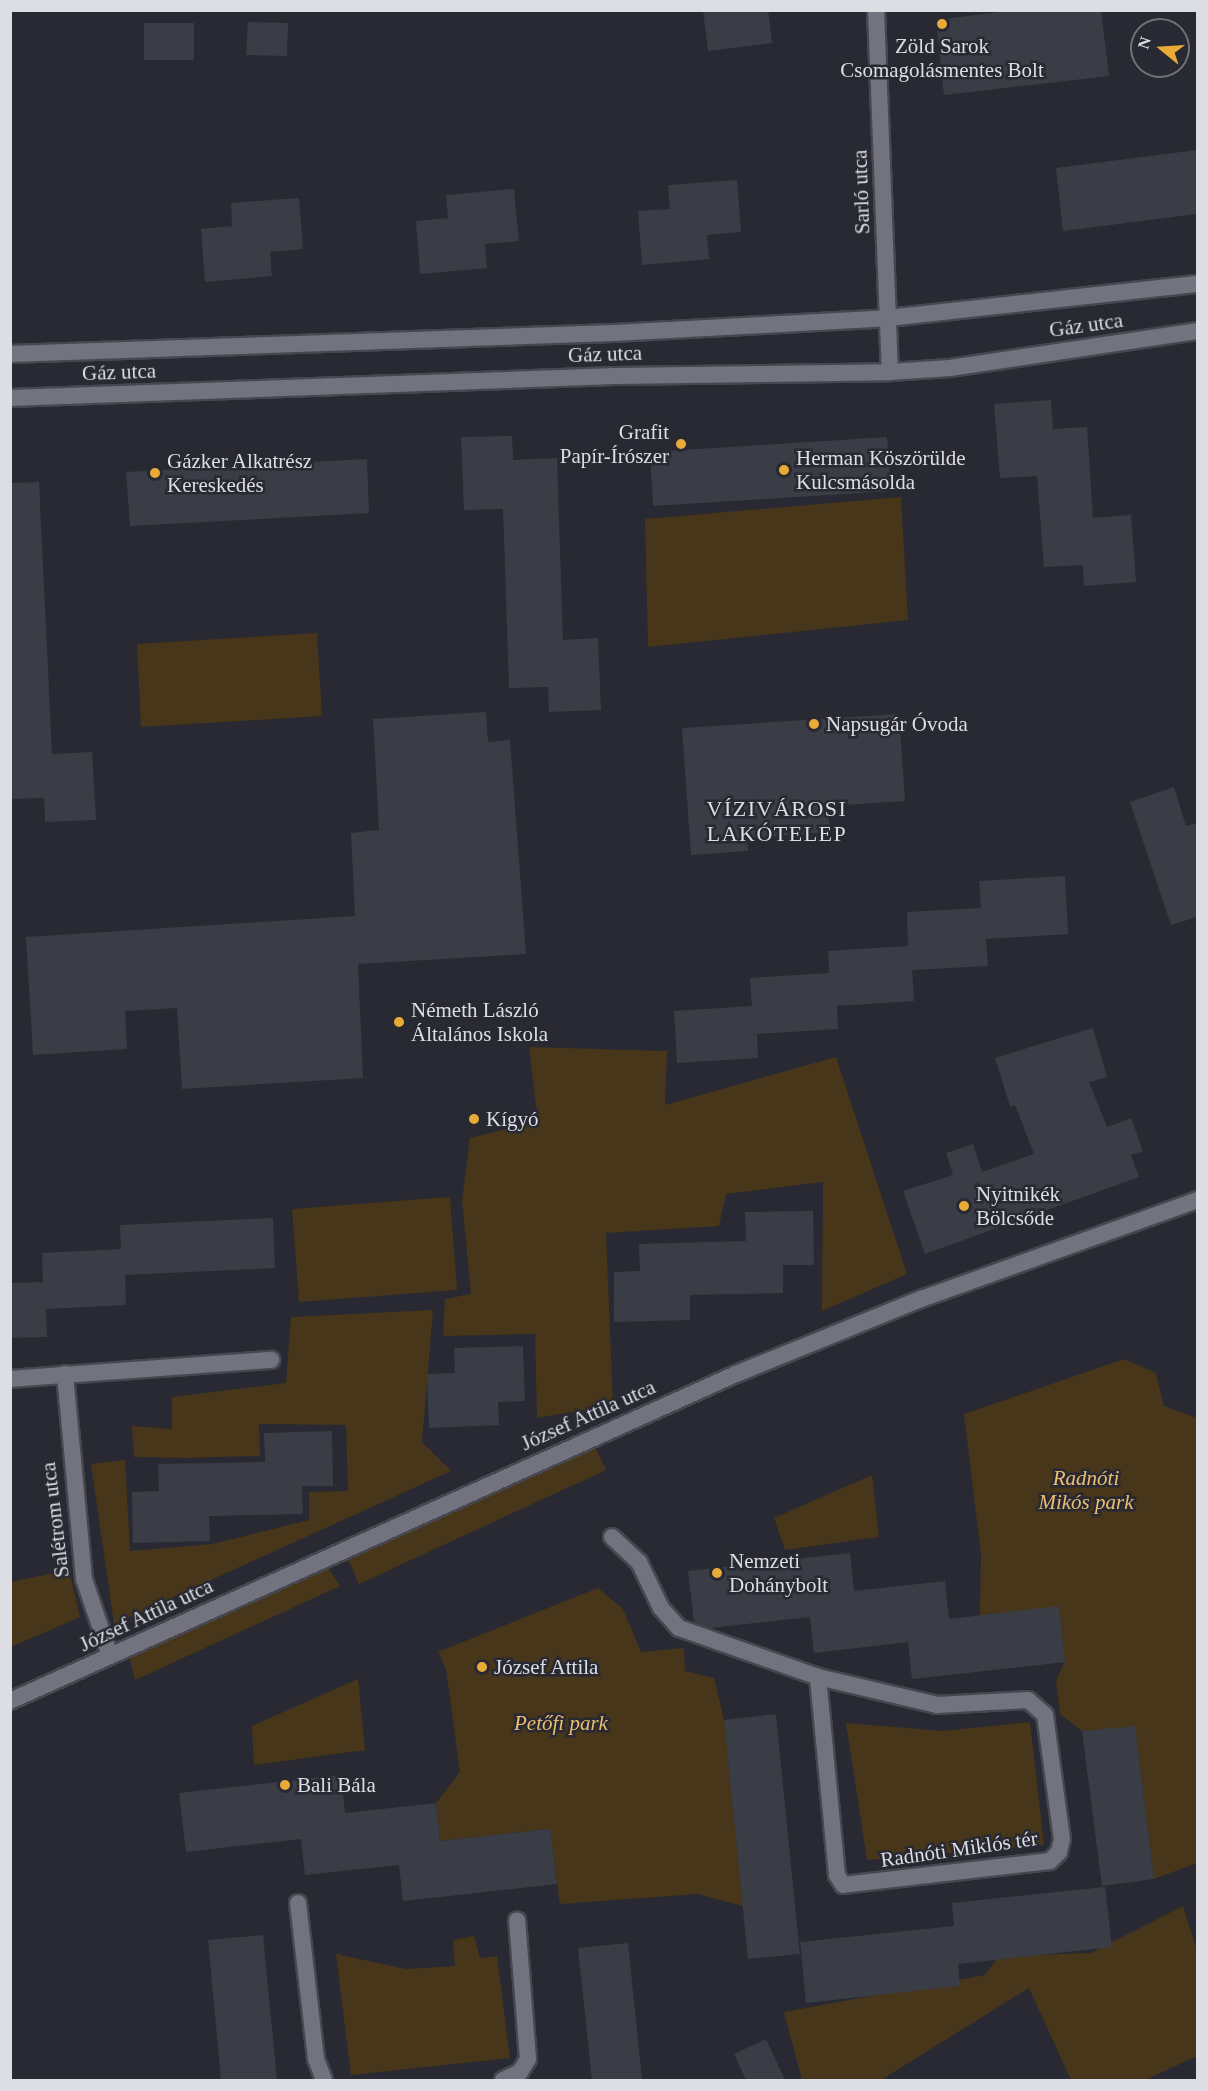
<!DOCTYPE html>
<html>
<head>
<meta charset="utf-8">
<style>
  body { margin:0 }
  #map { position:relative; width:1208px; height:2091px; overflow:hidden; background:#282932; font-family:Georgia,serif }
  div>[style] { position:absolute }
  .green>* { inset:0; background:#473619 }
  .building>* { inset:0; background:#3b3d46 }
  .roads { filter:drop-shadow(2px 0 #46474f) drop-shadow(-2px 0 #46474f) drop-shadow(0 2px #46474f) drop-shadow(0 -2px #46474f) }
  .minor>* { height:16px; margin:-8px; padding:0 8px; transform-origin:8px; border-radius:8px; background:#72737e }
  .dots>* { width:16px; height:16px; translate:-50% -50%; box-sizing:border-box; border:3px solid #282932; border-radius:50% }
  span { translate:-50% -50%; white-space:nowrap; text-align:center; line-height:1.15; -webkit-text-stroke:5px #282932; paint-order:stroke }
  .poi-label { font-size:21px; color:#dddee4 }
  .right { translate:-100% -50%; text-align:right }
  .left { translate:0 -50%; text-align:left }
  .street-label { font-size:21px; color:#dddee4 }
  .park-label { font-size:21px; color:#ecbe70; font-style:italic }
  .neighbourhood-label { font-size:22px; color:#dddee4; letter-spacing:1.5px }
  .frame { position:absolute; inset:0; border:12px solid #dddee4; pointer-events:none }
  .north { position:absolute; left:1130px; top:18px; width:60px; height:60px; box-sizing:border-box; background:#282932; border:2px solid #707179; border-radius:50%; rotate:288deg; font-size:16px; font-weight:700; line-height:24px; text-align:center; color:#dddee4 }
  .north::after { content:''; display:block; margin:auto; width:21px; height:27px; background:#e8ab37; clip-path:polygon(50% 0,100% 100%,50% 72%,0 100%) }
</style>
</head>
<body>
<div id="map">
  <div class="green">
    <i style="clip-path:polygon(901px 497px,908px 620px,648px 647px,645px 519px)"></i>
    <i style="clip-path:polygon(317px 633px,322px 716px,141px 727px,137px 644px)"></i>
    <i style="clip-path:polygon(529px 1047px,667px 1051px,665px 1105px,836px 1057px,907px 1274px,822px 1311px,823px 1182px,726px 1194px,719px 1226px,606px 1233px,613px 1405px,537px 1418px,535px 1334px,443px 1336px,445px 1299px,471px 1294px,462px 1200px,470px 1138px,538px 1121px)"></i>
    <i style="clip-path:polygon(450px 1197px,457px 1290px,299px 1302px,292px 1209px)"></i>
    <i style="clip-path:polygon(433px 1310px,422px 1442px,451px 1471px,114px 1624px,91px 1464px,125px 1460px,130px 1551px,213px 1544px,309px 1520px,309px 1492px,348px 1491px,346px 1425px,259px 1424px,260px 1456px,186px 1458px,134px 1457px,132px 1426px,172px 1429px,172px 1397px,286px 1383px,291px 1317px)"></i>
    <i style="clip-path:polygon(1124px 1359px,1156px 1373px,1164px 1406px,1197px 1418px,1197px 1863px,1154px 1879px,1135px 1727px,1082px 1731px,1060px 1714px,1056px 1681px,1065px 1661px,1059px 1607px,980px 1615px,981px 1554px,964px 1414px)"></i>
    <i style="clip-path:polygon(594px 1444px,606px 1470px,359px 1584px,347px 1557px)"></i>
    <i style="clip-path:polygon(872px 1475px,879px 1537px,785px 1550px,774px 1518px)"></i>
    <i style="clip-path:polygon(327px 1566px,340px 1586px,135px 1680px,129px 1656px)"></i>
    <i style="clip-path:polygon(69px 1570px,80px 1617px,11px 1647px,11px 1582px)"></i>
    <i style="clip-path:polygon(598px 1588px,623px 1609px,641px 1652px,684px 1648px,685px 1671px,714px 1678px,724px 1720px,743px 1906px,698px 1894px,560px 1904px,550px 1829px,440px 1841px,436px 1803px,460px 1772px,446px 1669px,438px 1652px)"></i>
    <i style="clip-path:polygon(358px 1679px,365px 1750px,254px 1765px,252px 1726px)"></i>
    <i style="clip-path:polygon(1030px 1722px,1044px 1845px,867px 1860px,846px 1723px,942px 1731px)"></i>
    <i style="clip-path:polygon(1183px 1906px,1197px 1951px,1197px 2056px,1145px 2080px,1071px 2080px,1029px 1988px,881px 2080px,802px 2080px,784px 2012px,985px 1975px,999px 1956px,1091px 1953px)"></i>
    <i style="clip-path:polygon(474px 1936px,480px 1958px,497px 1956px,510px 2058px,351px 2075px,336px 1954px,406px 1969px,455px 1966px,453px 1940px)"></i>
  </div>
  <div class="building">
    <i style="clip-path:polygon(703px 10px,768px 10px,772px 43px,708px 51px)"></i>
    <i style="clip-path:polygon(1016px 10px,1101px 10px,1109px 76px,944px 95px,936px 20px)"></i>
    <i style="clip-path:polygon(248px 22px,288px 23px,287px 56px,246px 55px)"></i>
    <i style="clip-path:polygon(144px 23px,194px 23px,194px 60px,144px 60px)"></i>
    <i style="clip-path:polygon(1197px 150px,1197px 214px,1063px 231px,1056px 168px)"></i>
    <i style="clip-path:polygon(737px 180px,741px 232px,707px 235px,709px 259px,642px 265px,638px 211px,670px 209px,668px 185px)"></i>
    <i style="clip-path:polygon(514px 189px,519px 241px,485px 244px,487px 268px,420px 274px,416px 221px,448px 218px,446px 195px)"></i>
    <i style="clip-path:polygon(299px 198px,303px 249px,270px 252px,272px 276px,205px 282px,201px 229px,232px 226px,231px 203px)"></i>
    <i style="clip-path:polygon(1051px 400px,1053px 429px,1087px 427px,1093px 518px,1131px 515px,1136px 582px,1084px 586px,1083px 565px,1044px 567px,1037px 476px,1000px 478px,994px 404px)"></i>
    <i style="clip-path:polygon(512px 436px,513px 460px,557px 458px,563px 640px,598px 638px,601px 710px,549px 712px,548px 687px,509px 688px,503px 509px,464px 510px,461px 437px)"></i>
    <i style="clip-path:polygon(887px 437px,891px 491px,653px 506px,650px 452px)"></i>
    <i style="clip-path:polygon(367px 459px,369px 513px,130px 526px,126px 472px)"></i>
    <i style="clip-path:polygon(39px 482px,52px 754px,92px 752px,96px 820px,45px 822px,44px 798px,10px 799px,10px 483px)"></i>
    <i style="clip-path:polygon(486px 712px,488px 742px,510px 740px,526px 954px,358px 964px,363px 1078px,182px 1089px,177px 1008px,125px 1011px,127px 1049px,33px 1055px,26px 937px,355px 916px,351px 833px,379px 830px,373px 719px)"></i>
    <i style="clip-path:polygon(899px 714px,905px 801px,828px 806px,830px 832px,747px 838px,748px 851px,691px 855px,682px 728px)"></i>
    <i style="clip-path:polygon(1174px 787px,1186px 826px,1197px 823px,1197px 917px,1171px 925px,1130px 802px)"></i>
    <i style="clip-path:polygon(1065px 876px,1068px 934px,986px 939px,988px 966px,912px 970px,914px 1001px,837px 1006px,838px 1029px,757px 1034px,758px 1058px,677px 1063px,674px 1011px,752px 1006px,750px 978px,829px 973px,828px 951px,908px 946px,907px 912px,981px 908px,979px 881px)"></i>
    <i style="clip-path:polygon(1093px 1028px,1107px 1077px,1089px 1082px,1107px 1127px,1131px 1118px,1143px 1151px,1131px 1155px,1139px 1177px,925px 1254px,903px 1191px,953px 1175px,946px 1153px,973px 1144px,982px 1172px,1034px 1154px,1015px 1105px,1010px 1106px,995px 1058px)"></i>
    <i style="clip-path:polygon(813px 1211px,814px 1265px,783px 1265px,783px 1293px,690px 1295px,690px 1320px,614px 1322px,614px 1272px,640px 1271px,639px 1244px,746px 1241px,745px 1212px)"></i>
    <i style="clip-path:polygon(273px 1218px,275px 1268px,125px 1275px,126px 1305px,46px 1309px,47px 1337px,10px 1338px,10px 1283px,43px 1282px,42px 1253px,121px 1249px,120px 1225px)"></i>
    <i style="clip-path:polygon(523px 1346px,525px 1401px,498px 1402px,499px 1425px,429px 1428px,427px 1374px,455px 1373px,454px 1348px)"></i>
    <i style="clip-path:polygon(332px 1431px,333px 1486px,302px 1486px,303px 1514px,209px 1516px,210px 1541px,133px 1543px,132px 1492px,159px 1491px,158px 1464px,265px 1462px,264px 1433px)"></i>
    <i style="clip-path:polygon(850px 1553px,854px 1591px,945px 1581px,949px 1619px,1059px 1606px,1065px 1662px,912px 1679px,908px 1642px,814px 1653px,810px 1617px,711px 1628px,694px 1622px,688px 1571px)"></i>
    <i style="clip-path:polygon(776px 1714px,800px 1954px,748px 1959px,724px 1720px)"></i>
    <i style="clip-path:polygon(1135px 1726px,1154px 1879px,1102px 1886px,1082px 1731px)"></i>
    <i style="clip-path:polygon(341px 1775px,345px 1813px,436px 1803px,440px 1841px,550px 1829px,557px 1884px,403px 1901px,399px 1865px,305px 1875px,301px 1839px,186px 1852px,179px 1793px)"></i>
    <i style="clip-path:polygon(1105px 1887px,1112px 1947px,958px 1964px,960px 1986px,806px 2003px,800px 1942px,954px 1926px,952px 1903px)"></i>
    <i style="clip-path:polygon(263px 1935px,277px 2080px,221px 2080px,208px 1940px)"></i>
    <i style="clip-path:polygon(628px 1943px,642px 2080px,592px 2080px,578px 1948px)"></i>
    <i style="clip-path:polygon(766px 2039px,785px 2080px,746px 2080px,734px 2054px)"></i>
  </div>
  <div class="roads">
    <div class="minor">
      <i style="left:876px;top:10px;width:362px;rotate:87.8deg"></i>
      <i style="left:10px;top:354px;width:604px;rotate:-1.99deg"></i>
      <i style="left:614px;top:333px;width:274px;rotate:-3.1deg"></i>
      <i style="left:888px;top:318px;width:312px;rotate:-6.3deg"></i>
      <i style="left:10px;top:398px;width:605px;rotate:-2.08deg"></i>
      <i style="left:615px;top:376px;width:275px;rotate:-0.8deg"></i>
      <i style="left:890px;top:372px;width:60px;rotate:-3.8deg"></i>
      <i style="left:950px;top:368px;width:251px;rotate:-8.5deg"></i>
      <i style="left:65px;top:1374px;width:206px;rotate:84.7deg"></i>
      <i style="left:84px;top:1579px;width:81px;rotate:71.3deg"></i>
      <i style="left:10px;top:1379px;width:262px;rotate:-4.2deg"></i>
      <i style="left:612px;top:1537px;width:37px;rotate:43deg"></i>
      <i style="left:639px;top:1562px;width:51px;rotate:64.4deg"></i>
      <i style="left:661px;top:1608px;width:27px;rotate:48deg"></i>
      <i style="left:679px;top:1628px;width:147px;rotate:19.4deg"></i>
      <i style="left:818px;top:1677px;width:122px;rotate:13.2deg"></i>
      <i style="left:937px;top:1705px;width:91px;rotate:-3.1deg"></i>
      <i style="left:1028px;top:1700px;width:23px;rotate:41deg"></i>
      <i style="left:1045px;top:1715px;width:125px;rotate:82.2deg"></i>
      <i style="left:1062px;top:1839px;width:13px;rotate:103deg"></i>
      <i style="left:1059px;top:1852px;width:13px;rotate:135deg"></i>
      <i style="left:1050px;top:1861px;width:208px;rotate:173.4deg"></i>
      <i style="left:843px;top:1885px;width:12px;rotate:-121deg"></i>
      <i style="left:837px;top:1875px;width:199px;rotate:-95.5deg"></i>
      <i style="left:10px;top:1701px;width:796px;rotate:-24.25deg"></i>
      <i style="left:736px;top:1374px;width:200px;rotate:-22.1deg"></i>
      <i style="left:921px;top:1299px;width:294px;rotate:-19.7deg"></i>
      <i style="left:298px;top:1903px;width:157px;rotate:83.4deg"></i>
      <i style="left:316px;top:2059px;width:22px;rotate:69deg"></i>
      <i style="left:503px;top:2080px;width:19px;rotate:-25deg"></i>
      <i style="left:520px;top:2072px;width:15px;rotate:-58deg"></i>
      <i style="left:528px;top:2059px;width:139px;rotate:-94.5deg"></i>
    </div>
  </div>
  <div class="dots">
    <i style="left:942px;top:24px;background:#e8ab37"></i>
    <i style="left:681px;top:444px;background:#e8ab37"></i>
    <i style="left:784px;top:470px;background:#e8ab37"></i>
    <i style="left:155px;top:473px;background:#e8ab37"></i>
    <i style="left:814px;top:724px;background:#e8ab37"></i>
    <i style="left:399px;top:1022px;background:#e8ab37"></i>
    <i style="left:474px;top:1119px;background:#e8ab37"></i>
    <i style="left:964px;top:1206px;background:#e8ab37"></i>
    <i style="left:717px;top:1573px;background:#e8ab37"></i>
    <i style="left:482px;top:1667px;background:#e8ab37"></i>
    <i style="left:285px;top:1785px;background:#e8ab37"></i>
  </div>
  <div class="poi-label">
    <span style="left:942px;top:58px">Zöld Sarok<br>Csomagolásmentes Bolt</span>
    <span class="right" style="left:669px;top:444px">Grafit<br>Papír-Írószer</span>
    <span class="left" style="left:796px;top:470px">Herman Köszörülde<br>Kulcsmásolda</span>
    <span class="left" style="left:167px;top:473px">Gázker Alkatrész<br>Kereskedés</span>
    <span class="left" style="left:826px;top:724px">Napsugár Óvoda</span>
    <span class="left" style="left:411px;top:1022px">Németh László<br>Általános Iskola</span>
    <span class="left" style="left:486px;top:1119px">Kígyó</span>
    <span class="left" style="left:976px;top:1206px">Nyitnikék<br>Bölcsőde</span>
    <span class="left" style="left:729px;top:1573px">Nemzeti<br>Dohánybolt</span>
    <span class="left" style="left:494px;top:1667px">József Attila</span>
    <span class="left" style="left:297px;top:1785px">Bali Bála</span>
  </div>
  <div class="street-label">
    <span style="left:861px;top:192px;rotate:-92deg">Sarló utca</span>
    <span style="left:1086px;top:325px;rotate:-8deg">Gáz utca</span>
    <span style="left:605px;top:354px;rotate:-2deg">Gáz utca</span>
    <span style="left:119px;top:372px;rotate:-2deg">Gáz utca</span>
    <span style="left:588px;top:1415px;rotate:-24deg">József Attila utca</span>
    <span style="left:55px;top:1520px;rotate:-97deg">Salétrom utca</span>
    <span style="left:146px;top:1615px;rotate:-25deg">József Attila utca</span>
    <span style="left:959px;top:1849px;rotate:-8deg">Radnóti Miklós tér</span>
  </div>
  <div class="park-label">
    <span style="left:1086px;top:1490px">Radnóti<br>Mikós park</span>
    <span style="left:561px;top:1723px">Petőfi park</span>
  </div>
  <div class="neighbourhood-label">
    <span style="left:777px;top:821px">VÍZIVÁROSI<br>LAKÓTELEP</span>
  </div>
  <div class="frame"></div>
  <div class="north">N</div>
</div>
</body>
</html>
